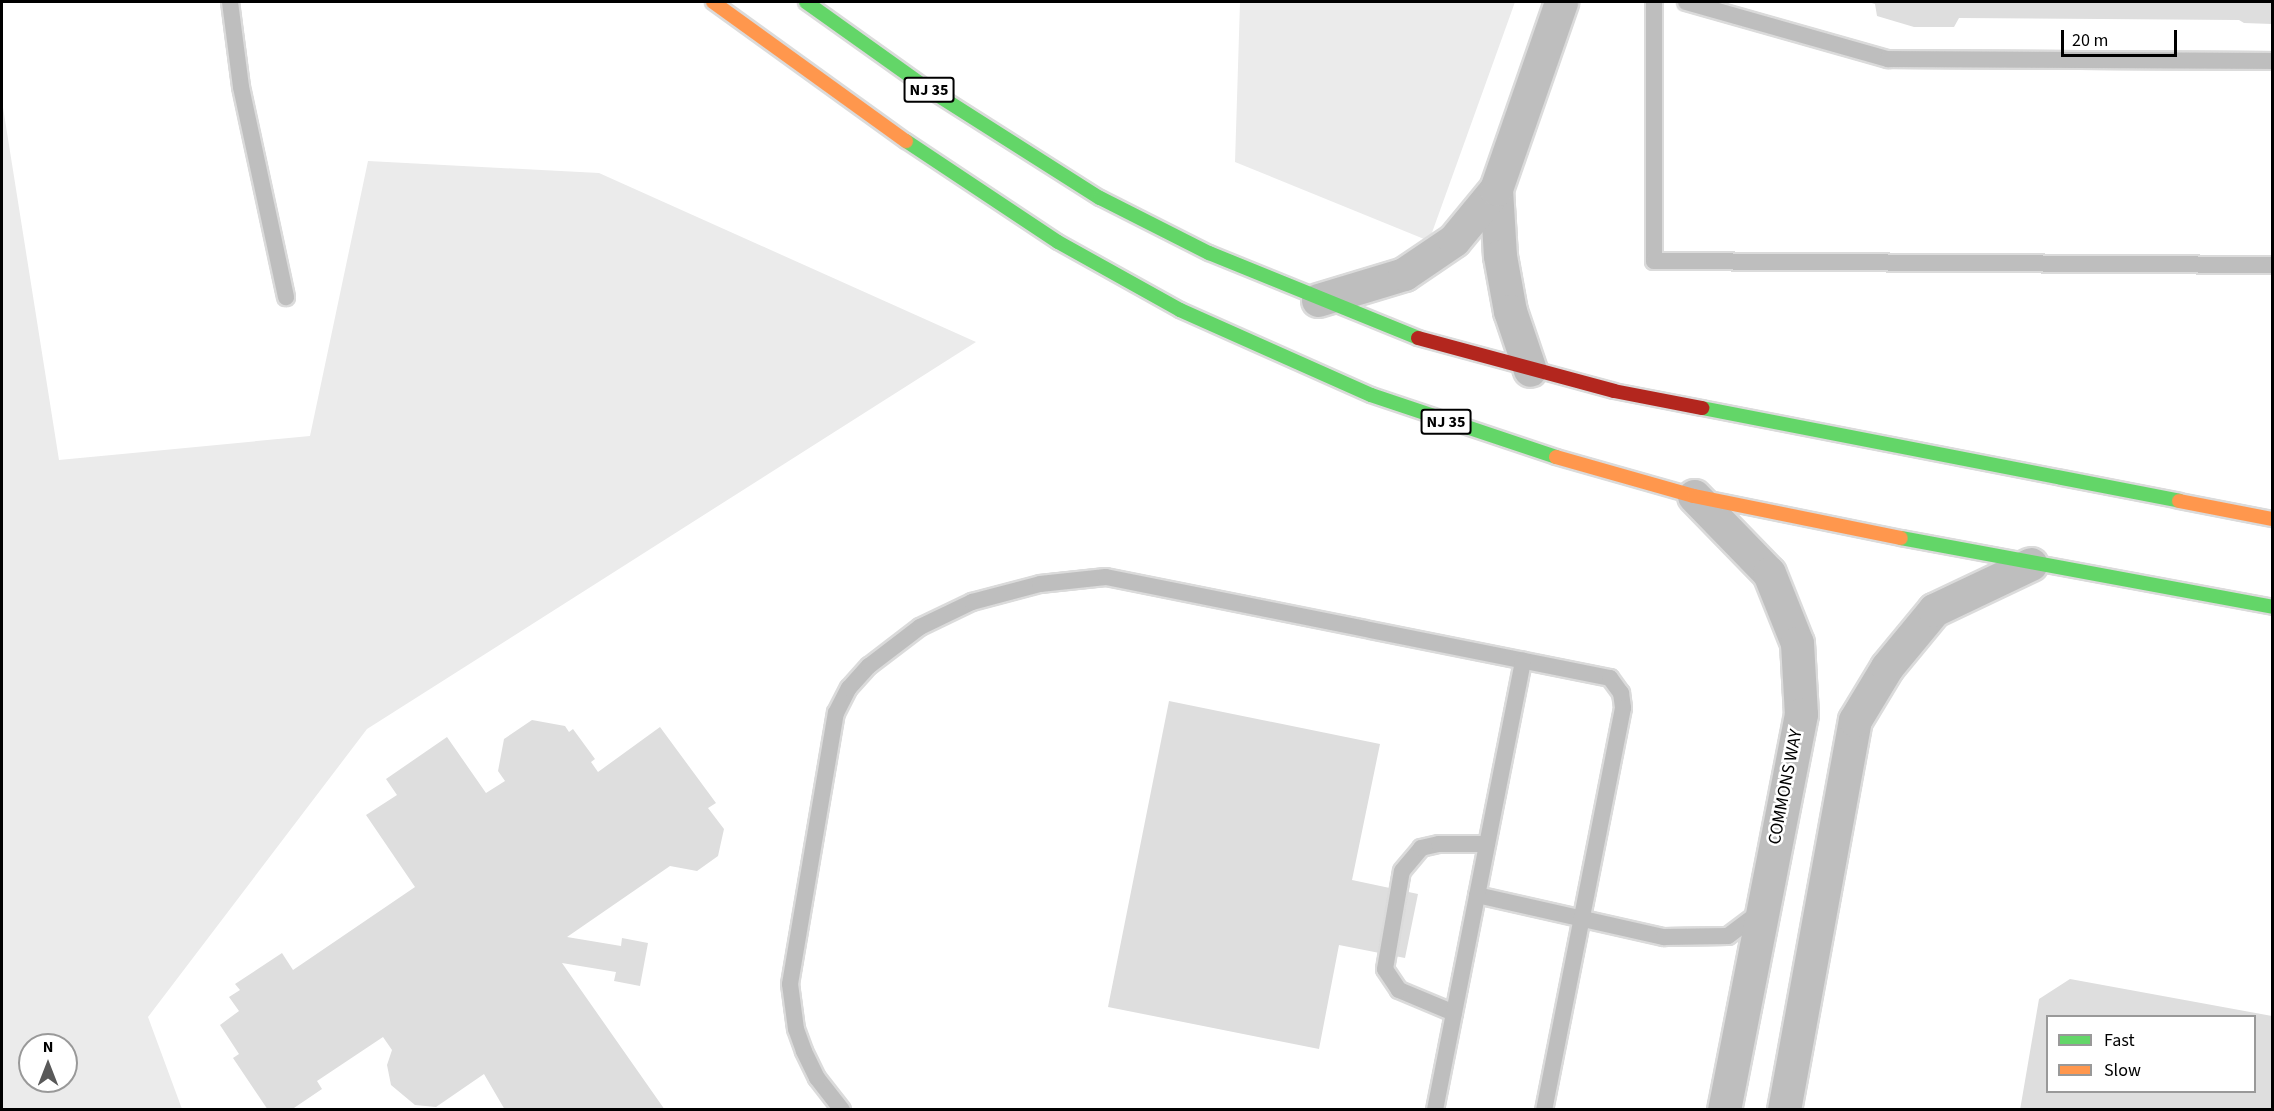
<!DOCTYPE html>
<html>
<head>
<meta charset="utf-8">
<style>
  body { margin:0 }
  #map { position:relative; width:2274px; height:1111px; overflow:hidden; background:#fff; font-family:"Source Sans 3",sans-serif }
  div>[style] { position:absolute }
  .green>* { inset:0; background:#ebebeb }
  .building>* { inset:0; background:#dedede }
  .roads { filter:drop-shadow(2px 0 #dbdbdb) drop-shadow(-2px 0 #dbdbdb) drop-shadow(0 2px #dbdbdb) drop-shadow(0 -2px #dbdbdb) }
  .lane>* { height:16px; margin:-8px; padding:0 8px; transform-origin:8px; border-radius:8px; background:#bebebe }
  .street>* { height:33px; margin:-16.5px; padding:0 16.5px; transform-origin:16.5px; border-radius:16.5px; background:#bebebe }
  .fast>* { height:14px; margin:-7px; padding:0 7px; transform-origin:7px; border-radius:7px; background:#63d668 }
  .slow>* { height:14px; margin:-7px; padding:0 7px; transform-origin:7px; border-radius:7px; background:#ff974d }
  .jam>* { height:14px; margin:-7px; padding:0 7px; transform-origin:7px; border-radius:7px; background:#b3261e }
  span { translate:-50% -50%; white-space:nowrap; text-align:center; line-height:1.15; -webkit-text-stroke:5px #fff; paint-order:stroke }
  .shield-label span { padding:2px 4px; background:#fff; border:2px solid; border-radius:4px; -webkit-text-stroke-width:0 }
  .shield-label { font-size:16px; color:#000; font-weight:700 }
  .street-label { font-size:18px; color:#000 }
  .frame { position:absolute; inset:0; border:3px solid #000; pointer-events:none }
  .legend { position:absolute; left:2046px; top:1015px; width:210px; height:78px; box-sizing:border-box; background:#fff; border:2px solid #999; margin:0; padding:8px 10px; list-style:none; font-size:18px; color:#000 }
  .legend li { display:flex; align-items:center; gap:12px; height:30px }
  .legend b { width:30px; border:2px solid #999 }
  .north { position:absolute; left:18px; top:1033px; width:60px; height:60px; box-sizing:border-box; background:#fff; border:2px solid #999; border-radius:50%; rotate:0deg; font-size:16px; font-weight:700; line-height:24px; text-align:center; color:#000 }
  .north::after { content:''; display:block; margin:auto; width:21px; height:27px; background:#595959; clip-path:polygon(50% 0,100% 100%,50% 72%,0 100%) }
  .scale { position:absolute; left:2061px; top:30px; width:116px; height:27px; box-sizing:border-box; border:3px solid #000; border-top:0; padding-left:8px; font-size:18px; line-height:21px; white-space:nowrap; color:#000; -webkit-text-stroke:4px #fff; paint-order:stroke }
</style>
</head>
<body>
<div id="map">
  <div class="green">
    <i style="clip-path:polygon(1240px 2px,1515px 2px,1429px 241px,1235px 162px)"></i>
    <i style="clip-path:polygon(evenodd,2px 101px,59px 460px,310px 436px,368px 161px,599px 173px,976px 342px,367px 729px,148px 1017px,182px 1109px,2px 1109px,2px 101px,30px 1045px,66px 1045px,66px 1081px,30px 1081px,30px 1045px)"></i>
  </div>
  <div class="building">
    <i style="clip-path:polygon(1868px 2px,2272px 2px,2272px 24px,2244px 23px,2239px 20px,1959px 18px,1954px 27px,1914px 27px,1877px 16px,1875px 4px)"></i>
    <i style="clip-path:polygon(1169px 701px,1380px 744px,1352px 880px,1418px 894px,1405px 958px,1339px 945px,1319px 1049px,1108px 1007px)"></i>
    <i style="clip-path:polygon(532px 720px,565px 726px,569px 732px,573px 729px,595px 759px,591px 762px,598px 772px,660px 727px,716px 803px,708px 808px,724px 829px,718px 856px,697px 871px,670px 866px,567px 937px,621px 946px,622px 938px,648px 943px,640px 986px,614px 981px,616px 972px,562px 963px,665px 1110px,505px 1110px,484px 1074px,436px 1107px,415px 1105px,391px 1085px,387px 1065px,392px 1050px,383px 1037px,317px 1081px,322px 1089px,291px 1110px,268px 1110px,233px 1058px,239px 1054px,220px 1025px,239px 1011px,229px 997px,240px 990px,235px 984px,282px 953px,293px 970px,415px 887px,366px 815px,397px 795px,386px 779px,447px 737px,486px 793px,505px 781px,498px 771px,504px 739px)"></i>
    <i style="clip-path:polygon(evenodd,2070px 979px,2272px 1016px,2272px 1110px,2020px 1110px,2039px 999px,2070px 979px,2048px 1016px,2254px 1016px,2254px 1092px,2048px 1092px,2048px 1016px)"></i>
  </div>
  <div class="roads">
    <div class="lane">
      <i style="left:230px;top:2px;width:86px;rotate:82.6deg"></i>
      <i style="left:241px;top:87px;width:215px;rotate:77.9deg"></i>
      <i style="left:1654px;top:2px;width:259px;rotate:90deg"></i>
      <i style="left:1654px;top:261px;width:618px;rotate:0.37deg"></i>
      <i style="left:1686px;top:2px;width:210px;rotate:15.8deg"></i>
      <i style="left:1888px;top:59px;width:384px;rotate:0.3deg"></i>
      <i style="left:1477px;top:895px;width:192px;rotate:12.7deg"></i>
      <i style="left:1664px;top:937px;width:64px;rotate:-0.9deg"></i>
      <i style="left:1728px;top:936px;width:40px;rotate:-37deg"></i>
      <i style="left:1454px;top:1013px;width:60px;rotate:-157.3deg"></i>
      <i style="left:1399px;top:990px;width:25px;rotate:-124deg"></i>
      <i style="left:1385px;top:969px;width:99px;rotate:-80.2deg"></i>
      <i style="left:1402px;top:871px;width:30px;rotate:-50deg"></i>
      <i style="left:1421px;top:848px;width:18px;rotate:-13deg"></i>
      <i style="left:1439px;top:844px;width:48px"></i>
      <i style="left:842px;top:1110px;width:41px;rotate:-128deg"></i>
      <i style="left:817px;top:1078px;width:30px;rotate:-116deg"></i>
      <i style="left:804px;top:1051px;width:23px;rotate:-110deg"></i>
      <i style="left:796px;top:1029px;width:45px;rotate:-97.6deg"></i>
      <i style="left:790px;top:984px;width:275px;rotate:-80.4deg"></i>
      <i style="left:836px;top:713px;width:28px;rotate:-63deg"></i>
      <i style="left:849px;top:688px;width:30px;rotate:-48deg"></i>
      <i style="left:869px;top:666px;width:64px;rotate:-37.4deg"></i>
      <i style="left:920px;top:627px;width:58px;rotate:-25.7deg"></i>
      <i style="left:972px;top:602px;width:70px;rotate:-14.8deg"></i>
      <i style="left:1040px;top:584px;width:66px;rotate:-6.1deg"></i>
      <i style="left:1106px;top:577px;width:514px;rotate:11.33deg"></i>
      <i style="left:1610px;top:678px;width:19px;rotate:54deg"></i>
      <i style="left:1621px;top:693px;width:15px;rotate:82deg"></i>
      <i style="left:1623px;top:708px;width:410px;rotate:101.1deg"></i>
      <i style="left:1435px;top:1110px;width:458px;rotate:-78.9deg"></i>
    </div>
    <div class="street">
      <i style="left:1496px;top:189px;width:67px;rotate:86.6deg"></i>
      <i style="left:1500px;top:256px;width:56px;rotate:79.7deg"></i>
      <i style="left:1510px;top:311px;width:62px;rotate:71.3deg"></i>
      <i style="left:1318px;top:300px;width:90px;rotate:-16.8deg"></i>
      <i style="left:1404px;top:274px;width:60px;rotate:-34.2deg"></i>
      <i style="left:1454px;top:240px;width:66px;rotate:-50.5deg"></i>
      <i style="left:1496px;top:189px;width:198px;rotate:-70.8deg"></i>
      <i style="left:1694px;top:496px;width:107px;rotate:45.8deg"></i>
      <i style="left:1769px;top:573px;width:75px;rotate:68.2deg"></i>
      <i style="left:1797px;top:643px;width:71px;rotate:86.8deg"></i>
      <i style="left:1801px;top:714px;width:403px;rotate:101deg"></i>
      <i style="left:1784px;top:1110px;width:396px;rotate:-79.7deg"></i>
      <i style="left:1855px;top:720px;width:62px;rotate:-58.9deg"></i>
      <i style="left:1887px;top:667px;width:74px;rotate:-50.5deg"></i>
      <i style="left:1934px;top:610px;width:107px;rotate:-25.4deg"></i>
    </div>
    <div class="fast">
      <i style="left:806px;top:2px;width:150px;rotate:35.5deg"></i>
      <i style="left:928px;top:89px;width:204px;rotate:32.4deg"></i>
      <i style="left:1100px;top:198px;width:122px;rotate:26.8deg"></i>
      <i style="left:1209px;top:253px;width:226px;rotate:22.1deg"></i>
      <i style="left:906px;top:141px;width:182px;rotate:33.6deg"></i>
      <i style="left:1058px;top:242px;width:140px;rotate:29.1deg"></i>
      <i style="left:1180px;top:310px;width:209px;rotate:24deg"></i>
      <i style="left:1371px;top:395px;width:195px;rotate:18.5deg"></i>
      <i style="left:1702px;top:408px;width:486px;rotate:11deg"></i>
      <i style="left:1901px;top:538px;width:377px;rotate:10.5deg"></i>
    </div>
    <div class="slow">
      <i style="left:713px;top:2px;width:238px;rotate:35.8deg"></i>
      <i style="left:1556px;top:457px;width:143px;rotate:15.8deg"></i>
      <i style="left:1694px;top:496px;width:211px;rotate:11.5deg"></i>
      <i style="left:2179px;top:501px;width:95px;rotate:11deg"></i>
    </div>
    <div class="jam">
      <i style="left:1418px;top:338px;width:203px;rotate:15.1deg"></i>
      <i style="left:1614px;top:391px;width:90px;rotate:10.9deg"></i>
    </div>
  </div>
  <div class="shield-label">
    <span style="left:929px;top:90px">NJ 35</span>
    <span style="left:1446px;top:422px">NJ 35</span>
  </div>
  <div class="street-label">
    <span style="left:1786px;top:787px;rotate:-79deg">COMMONS WAY</span>
  </div>
  <div class="frame"></div>
  <ul class="legend">
  <li><b style="height:8px;background:#63d668"></b>Fast</li>
  <li><b style="height:8px;background:#ff974d"></b>Slow</li>
  </ul>
  <div class="north">N</div>
  <div class="scale">20 m</div>
</div>
</body>
</html>
